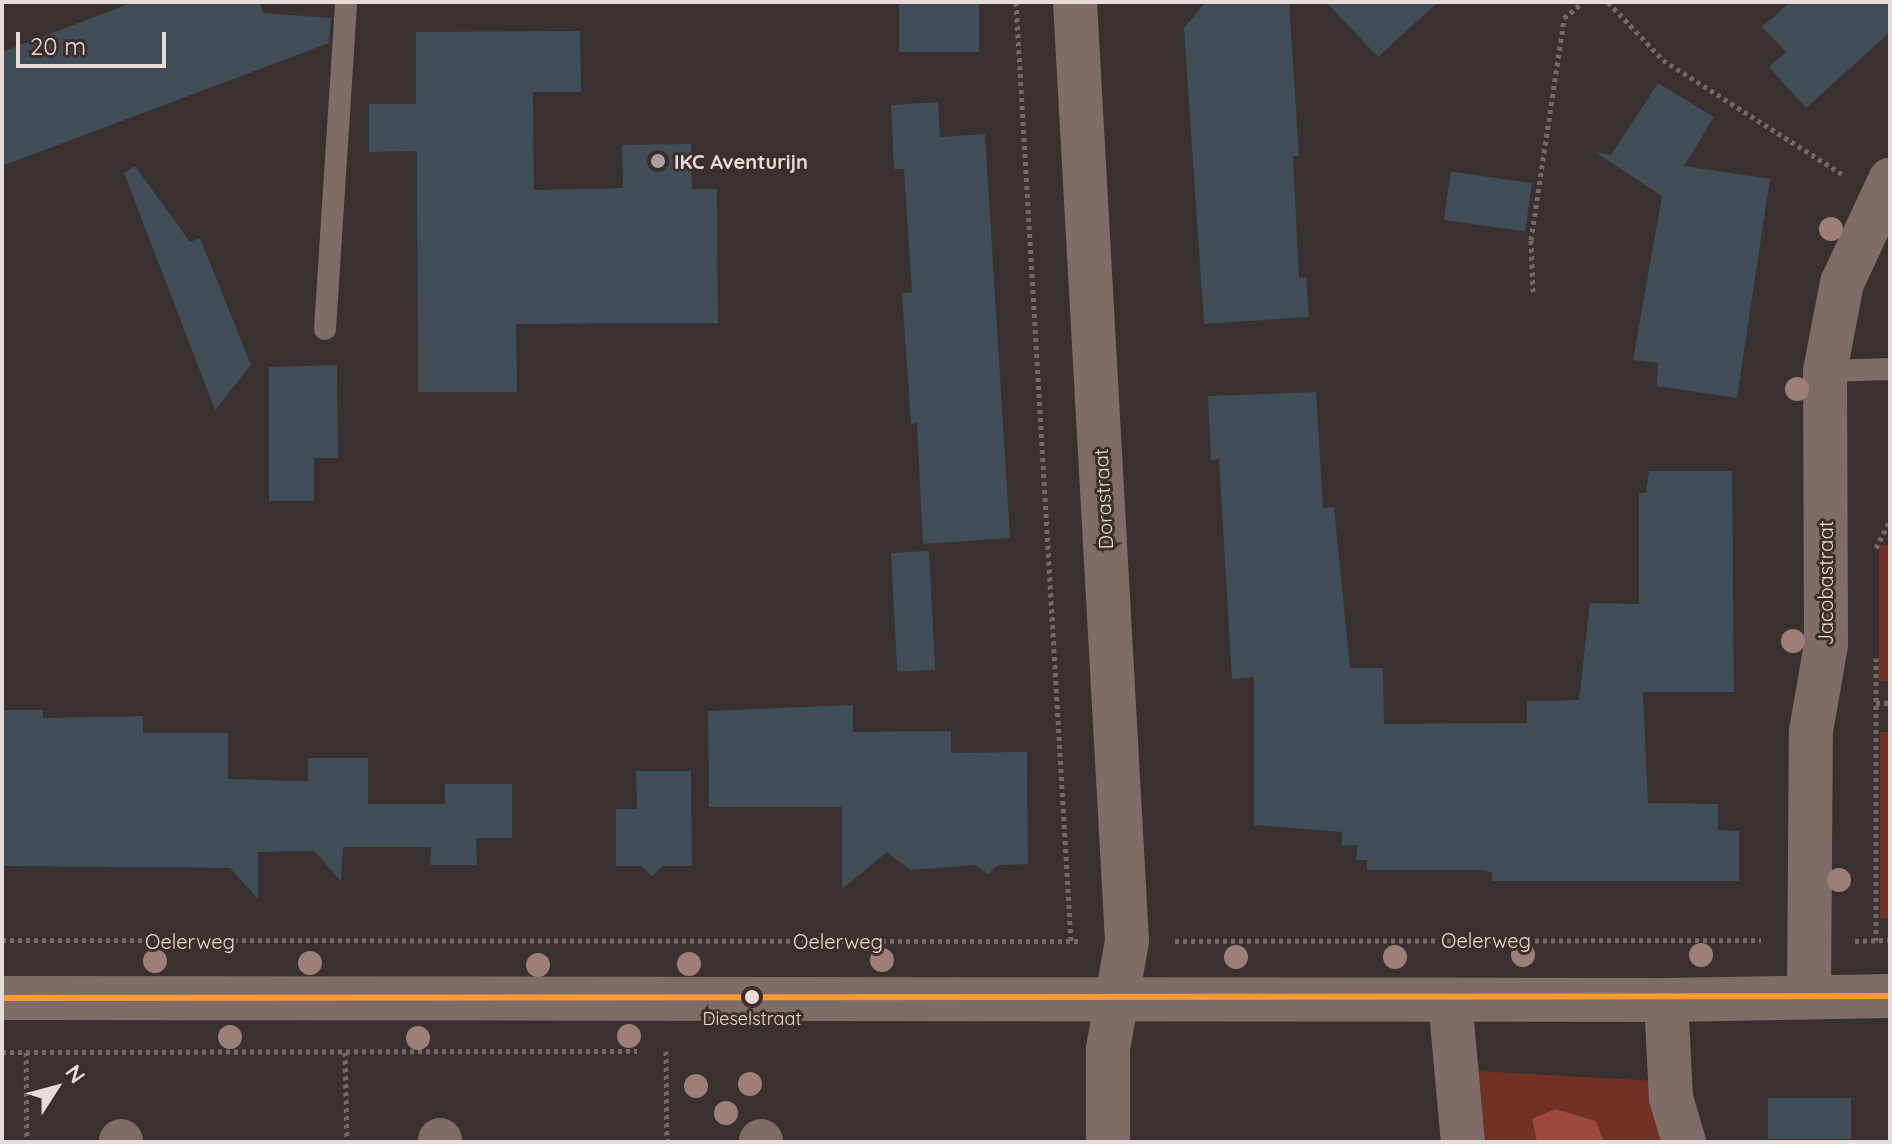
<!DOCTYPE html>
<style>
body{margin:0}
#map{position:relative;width:1892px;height:1144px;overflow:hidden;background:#38312f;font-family:Quicksand,sans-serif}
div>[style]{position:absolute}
.green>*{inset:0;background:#723125;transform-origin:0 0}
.water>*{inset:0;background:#9c4a3b}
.building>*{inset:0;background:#414d57;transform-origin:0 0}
.path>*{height:5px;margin-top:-2.5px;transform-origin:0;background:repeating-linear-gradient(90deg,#766966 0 4px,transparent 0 8px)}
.lane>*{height:22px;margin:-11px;padding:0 11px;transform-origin:11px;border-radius:11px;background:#7f6c68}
.street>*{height:44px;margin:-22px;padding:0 22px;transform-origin:22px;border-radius:22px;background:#7f6c68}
.primary>*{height:44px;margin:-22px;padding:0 22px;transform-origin:22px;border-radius:22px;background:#7e6c69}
.bus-1>*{height:6px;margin:-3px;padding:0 3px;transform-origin:3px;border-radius:3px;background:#f93}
.trees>*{width:24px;height:24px;margin:-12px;border-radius:50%;background:#9e7f78}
.dots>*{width:22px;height:22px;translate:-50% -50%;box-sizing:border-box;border:4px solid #3c2e2b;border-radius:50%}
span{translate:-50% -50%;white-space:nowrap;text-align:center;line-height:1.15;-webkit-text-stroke:6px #3c2e2b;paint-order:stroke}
.bus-label{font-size:18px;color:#e6dcda}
.poi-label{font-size:20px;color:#e6dcda;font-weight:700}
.left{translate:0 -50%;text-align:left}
.street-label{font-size:20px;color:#e6dcda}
.frame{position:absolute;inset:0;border:4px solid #e6dcda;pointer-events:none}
.north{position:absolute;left:16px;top:1048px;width:80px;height:80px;-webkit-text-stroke:6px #3c2e2b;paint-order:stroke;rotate:54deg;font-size:22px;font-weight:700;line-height:32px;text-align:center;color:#e6dcda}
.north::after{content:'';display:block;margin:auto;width:28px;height:36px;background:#e6dcda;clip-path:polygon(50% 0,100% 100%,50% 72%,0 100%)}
.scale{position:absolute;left:16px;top:32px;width:150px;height:36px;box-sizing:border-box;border:4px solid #e6dcda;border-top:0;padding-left:10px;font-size:24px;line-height:28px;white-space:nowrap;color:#e6dcda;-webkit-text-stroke:6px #3c2e2b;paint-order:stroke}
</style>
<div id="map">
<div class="green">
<i style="left:1879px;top:545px;width:11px;height:136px"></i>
<i style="left:1880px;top:732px;width:10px;height:186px"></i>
<i style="clip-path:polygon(1476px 1071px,1656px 1081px,1680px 1142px,1604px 1142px,1596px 1121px,1532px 1119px,1537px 1142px,1485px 1142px,1475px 1113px)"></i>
</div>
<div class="water">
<i style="clip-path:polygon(1555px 1109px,1596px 1121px,1604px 1142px,1537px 1142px,1532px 1119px)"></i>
</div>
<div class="building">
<i style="clip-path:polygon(134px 2px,259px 2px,263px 13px,331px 18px,329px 43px,2px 166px,2px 52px)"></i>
<i style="left:899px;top:2px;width:80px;height:50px"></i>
<i style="clip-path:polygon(1206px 2px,1289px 2px,1299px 156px,1293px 156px,1299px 278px,1306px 277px,1309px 317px,1204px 324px,1184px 28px)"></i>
<i style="clip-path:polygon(1326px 2px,1438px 2px,1378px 57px)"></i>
<i style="clip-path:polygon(1790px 2px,1890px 2px,1890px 32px,1806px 108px,1769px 67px,1786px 52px,1762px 27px)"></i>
<i style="clip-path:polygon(580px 31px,581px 92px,533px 92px,534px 190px,623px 188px,622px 145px,691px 144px,692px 189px,717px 189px,718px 323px,516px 324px,517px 392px,418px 392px,417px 151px,369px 152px,369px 104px,416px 104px,416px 32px)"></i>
<i style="clip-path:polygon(1658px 83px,1714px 117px,1684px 166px,1770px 179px,1737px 398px,1657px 386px,1658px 363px,1633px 360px,1662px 196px,1595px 152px,1611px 155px)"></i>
<i style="clip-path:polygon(938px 102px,940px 137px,985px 134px,1010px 538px,923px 544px,917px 423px,911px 424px,902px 293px,912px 292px,904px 169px,894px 169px,891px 105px)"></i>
<i style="clip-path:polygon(135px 166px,190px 242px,200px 238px,251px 365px,215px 410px,124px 173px)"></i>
<i style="left:1532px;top:183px;width:49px;height:82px;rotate:98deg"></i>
<i style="clip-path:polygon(337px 365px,338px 458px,314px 458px,314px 501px,269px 501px,269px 367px)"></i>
<i style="clip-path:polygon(1316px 392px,1323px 508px,1334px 507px,1350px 668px,1383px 668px,1384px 724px,1527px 723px,1527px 701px,1579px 700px,1590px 603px,1639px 604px,1639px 493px,1646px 493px,1649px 471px,1732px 471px,1734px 692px,1643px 692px,1648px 803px,1718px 804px,1718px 830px,1739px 831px,1739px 881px,1492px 881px,1492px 873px,1484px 870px,1367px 870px,1367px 860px,1356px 860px,1357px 845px,1342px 846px,1342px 832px,1254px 825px,1254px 677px,1232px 679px,1219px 459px,1211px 460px,1208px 396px)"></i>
<i style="left:929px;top:551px;width:119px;height:38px;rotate:87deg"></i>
<i style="clip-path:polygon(853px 705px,853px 732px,951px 731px,951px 753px,1027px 752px,1028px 864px,998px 865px,988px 874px,975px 865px,910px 870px,887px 852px,842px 889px,842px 807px,709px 807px,708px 711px)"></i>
<i style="clip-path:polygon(2px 710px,43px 710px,43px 718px,143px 716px,143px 733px,228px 733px,228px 779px,308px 781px,308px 758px,368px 758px,368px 804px,445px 804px,445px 784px,512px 784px,512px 838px,476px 838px,477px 865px,430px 865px,431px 847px,343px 847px,341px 881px,314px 851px,258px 852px,258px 899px,230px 868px,2px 866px)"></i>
<i style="clip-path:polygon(636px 771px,691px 771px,692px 866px,663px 866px,652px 876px,641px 866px,616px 866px,616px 809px,637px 809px)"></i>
<i style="left:1768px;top:1098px;width:83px;height:41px"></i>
</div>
<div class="path">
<i style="left:1016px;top:2px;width:941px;rotate:86.65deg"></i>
<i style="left:1608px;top:2px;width:80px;rotate:46.5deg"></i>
<i style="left:1663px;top:60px;width:212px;rotate:32.5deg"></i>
<i style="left:1533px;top:292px;width:52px;rotate:-92.2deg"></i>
<i style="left:1531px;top:240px;width:224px;rotate:-81.5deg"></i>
<i style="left:1564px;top:18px;width:25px;rotate:-40deg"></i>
<i style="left:1876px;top:548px;width:31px;rotate:-63deg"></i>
<i style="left:1876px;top:658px;width:283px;rotate:90deg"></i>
<i style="left:1876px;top:703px;width:14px"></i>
<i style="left:2px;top:940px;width:1079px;rotate:0.05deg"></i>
<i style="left:1175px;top:941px;width:586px;rotate:-0.1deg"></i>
<i style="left:1855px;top:941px;width:35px;rotate:-2deg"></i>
<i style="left:666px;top:1051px;width:91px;rotate:89.4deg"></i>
<i style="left:2px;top:1052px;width:635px;rotate:-0.09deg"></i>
<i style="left:26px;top:1052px;width:90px;rotate:89.4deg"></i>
<i style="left:345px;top:1052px;width:90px;rotate:88.7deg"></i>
</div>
<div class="lane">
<i style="left:325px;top:329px;width:328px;rotate:-86.3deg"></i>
<i style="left:1825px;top:371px;width:65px;rotate:-1.8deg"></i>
</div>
<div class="street">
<i style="left:1075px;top:2px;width:940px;rotate:86.83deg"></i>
<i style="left:1127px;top:941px;width:110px;rotate:100deg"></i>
<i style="left:1108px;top:1049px;width:93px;rotate:90deg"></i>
<i style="left:1809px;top:997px;width:266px;rotate:-89.6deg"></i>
<i style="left:1811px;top:731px;width:87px;rotate:-80.1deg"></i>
<i style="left:1826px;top:645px;width:274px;rotate:-90.2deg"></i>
<i style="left:1825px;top:371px;width:90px;rotate:-79.1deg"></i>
<i style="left:1842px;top:283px;width:114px;rotate:-65deg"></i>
<i style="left:1450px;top:1000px;width:143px;rotate:84.8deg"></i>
<i style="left:1666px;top:1000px;width:98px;rotate:87.1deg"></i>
<i style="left:1671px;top:1098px;width:46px;rotate:73.5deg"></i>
<i style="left:440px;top:1140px;width:2px;rotate:90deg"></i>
<i style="left:121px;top:1141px;width:1px;rotate:90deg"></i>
<i style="left:761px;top:1141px;width:1px;rotate:90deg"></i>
</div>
<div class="primary">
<i style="left:2px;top:998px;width:1664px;rotate:0.07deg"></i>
<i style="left:1666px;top:1000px;width:224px;rotate:-1deg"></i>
</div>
<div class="bus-1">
<i style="left:2px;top:998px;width:1888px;rotate:-0.06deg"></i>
</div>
<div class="trees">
<i style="left:1831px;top:229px"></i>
<i style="left:1797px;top:389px"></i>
<i style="left:1793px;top:641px"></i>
<i style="left:1839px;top:880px"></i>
<i style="left:1523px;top:955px"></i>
<i style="left:1701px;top:955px"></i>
<i style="left:1236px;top:957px"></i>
<i style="left:1395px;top:957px"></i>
<i style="left:882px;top:960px"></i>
<i style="left:155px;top:961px"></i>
<i style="left:310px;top:963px"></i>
<i style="left:689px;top:964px"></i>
<i style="left:538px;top:965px"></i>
<i style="left:629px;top:1036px"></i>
<i style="left:230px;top:1037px"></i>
<i style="left:418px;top:1038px"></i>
<i style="left:750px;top:1084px"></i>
<i style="left:696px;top:1086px"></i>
<i style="left:726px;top:1113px"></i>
</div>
<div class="dots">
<i style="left:658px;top:161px;background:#a9a09e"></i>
<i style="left:752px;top:997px;background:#e6dcda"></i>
</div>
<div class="bus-label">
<span style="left:752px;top:1019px">Dieselstraat</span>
</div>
<div class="poi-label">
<span class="left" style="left:674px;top:161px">IKC Aventurijn</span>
</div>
<div class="street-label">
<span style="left:1103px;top:499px;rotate:-93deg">Dorastraat</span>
<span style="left:1825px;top:583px;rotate:-90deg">Jacobastraat</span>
<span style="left:1486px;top:940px">Oelerweg</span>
<span style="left:190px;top:941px">Oelerweg</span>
<span style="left:838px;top:941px">Oelerweg</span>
</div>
<div class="frame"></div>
<div class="north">N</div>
<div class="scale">20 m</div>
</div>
